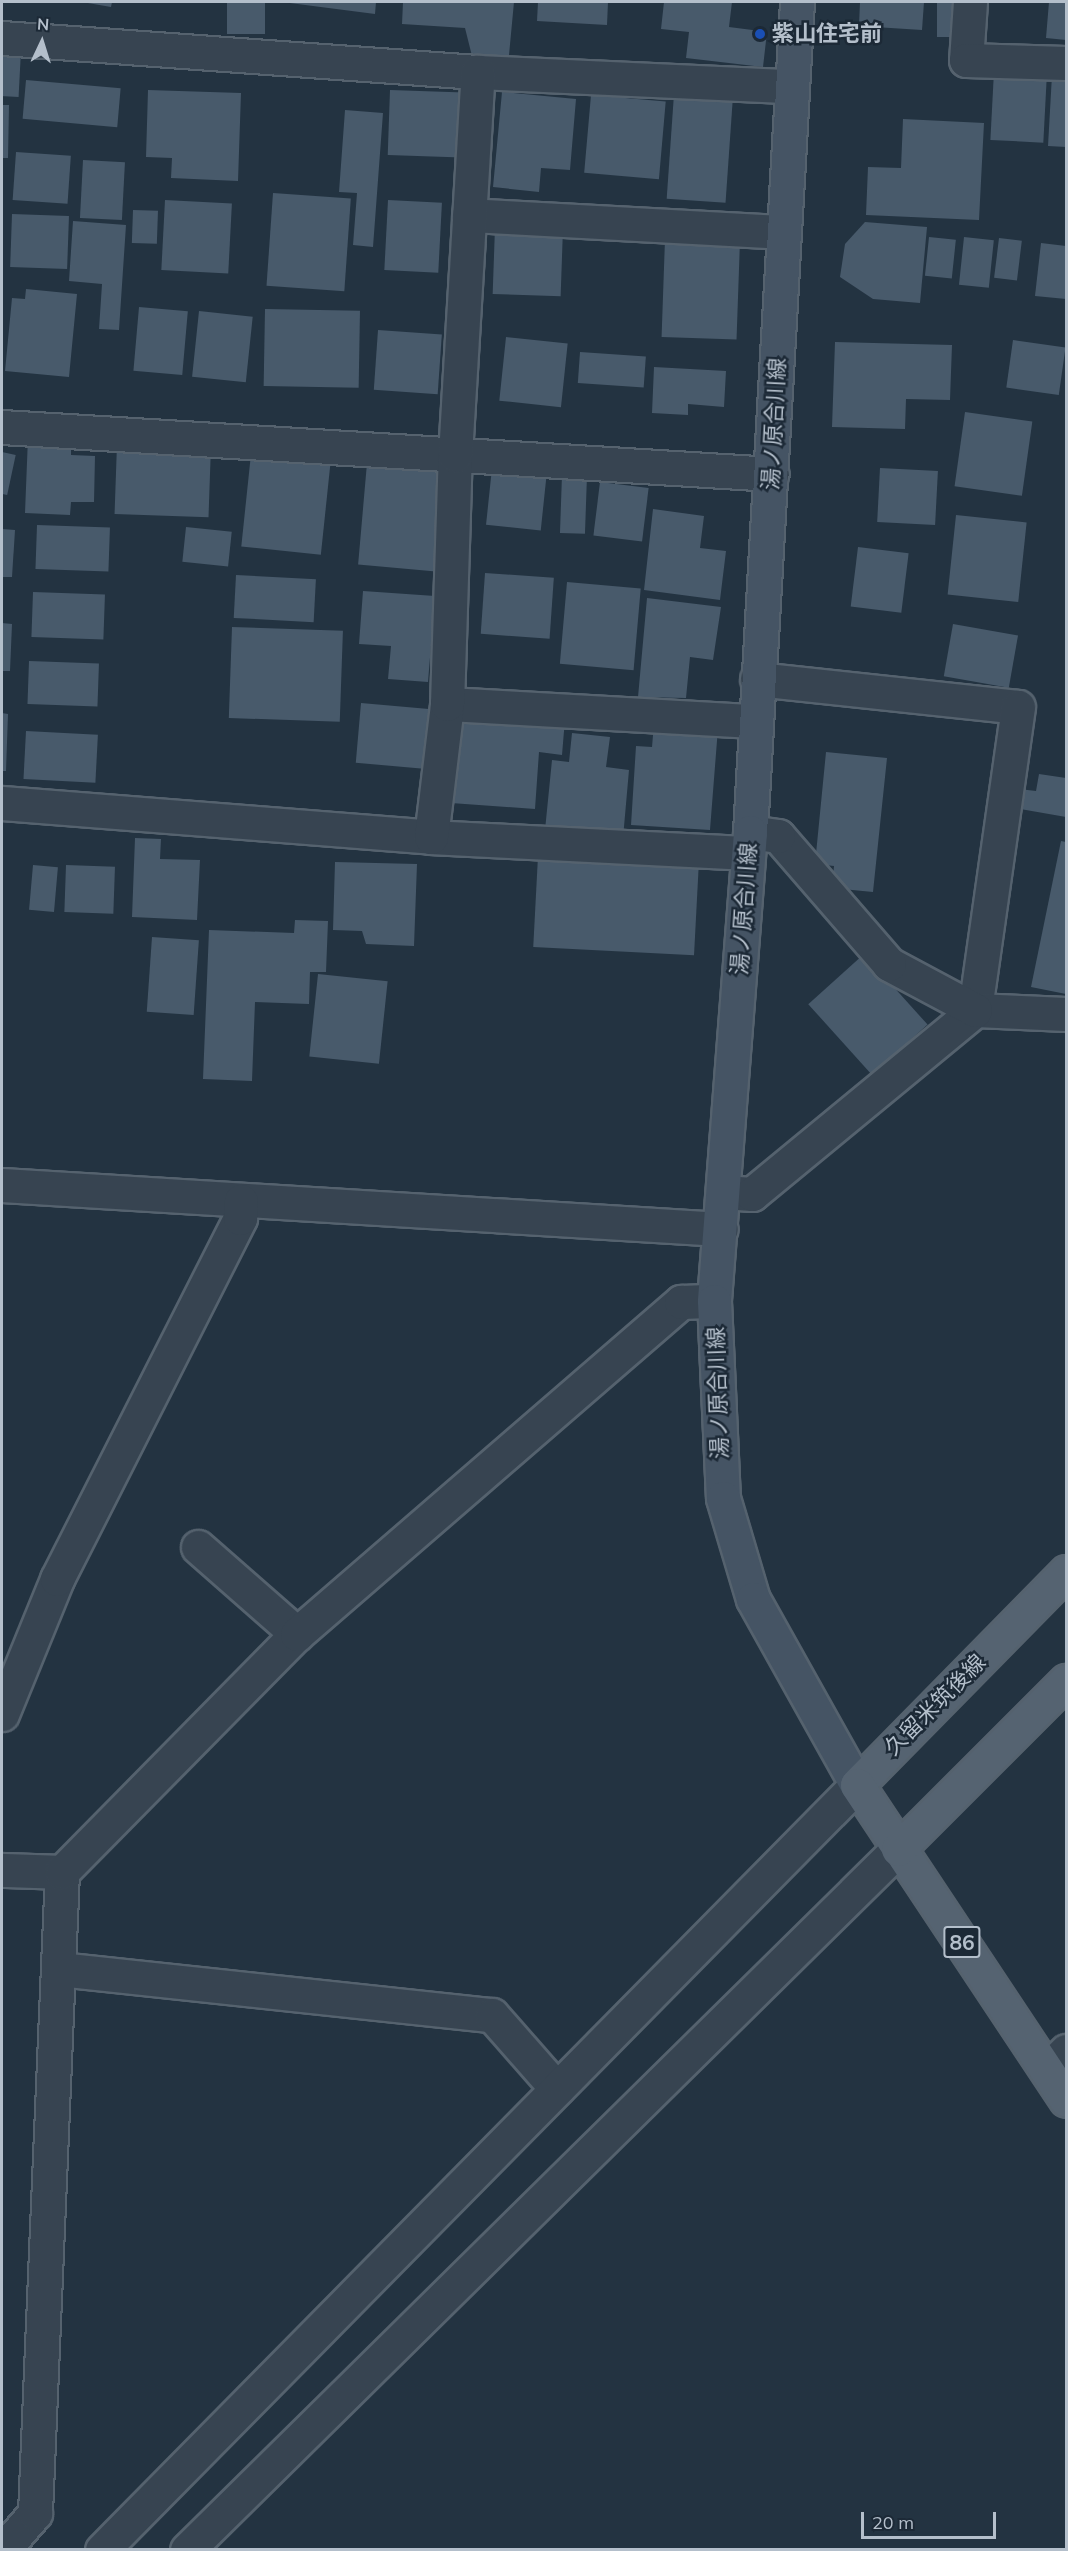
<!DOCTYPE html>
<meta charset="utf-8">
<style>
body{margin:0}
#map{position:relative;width:1068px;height:2551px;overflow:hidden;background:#233341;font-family:Mulish,"Noto Sans JP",sans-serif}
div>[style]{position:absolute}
.building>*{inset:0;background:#485a6b;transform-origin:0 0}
.roads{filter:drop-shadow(2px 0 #55626e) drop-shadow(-2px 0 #55626e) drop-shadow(0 2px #55626e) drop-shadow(0 -2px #55626e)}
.minor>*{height:33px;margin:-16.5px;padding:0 16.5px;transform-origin:16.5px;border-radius:16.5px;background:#374451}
.tertiary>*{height:33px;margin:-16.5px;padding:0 16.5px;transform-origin:16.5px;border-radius:16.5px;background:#374451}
.secondary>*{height:33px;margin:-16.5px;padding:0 16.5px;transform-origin:16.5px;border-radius:16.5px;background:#455464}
.primary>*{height:33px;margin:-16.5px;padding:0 16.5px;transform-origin:16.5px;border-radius:16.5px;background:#556371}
.dots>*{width:16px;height:16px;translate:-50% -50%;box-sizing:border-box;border:3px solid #1c2936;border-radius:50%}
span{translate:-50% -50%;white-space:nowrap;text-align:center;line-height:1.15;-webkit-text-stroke:5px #1c2936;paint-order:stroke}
.shield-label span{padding:2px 4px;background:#1c2936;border:2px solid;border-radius:4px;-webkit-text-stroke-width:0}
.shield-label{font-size:21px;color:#b4bfcb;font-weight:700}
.poi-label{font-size:22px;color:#b4bfcb;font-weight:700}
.left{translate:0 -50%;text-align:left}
.street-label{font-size:22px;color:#b4bfcb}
.frame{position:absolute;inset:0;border:3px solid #b4bfcb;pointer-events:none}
.north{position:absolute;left:12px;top:12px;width:60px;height:60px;-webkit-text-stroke:4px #1c2936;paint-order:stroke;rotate:4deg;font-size:16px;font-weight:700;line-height:24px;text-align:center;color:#b4bfcb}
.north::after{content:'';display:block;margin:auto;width:21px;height:27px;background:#b4bfcb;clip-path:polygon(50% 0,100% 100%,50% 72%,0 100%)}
.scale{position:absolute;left:861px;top:2512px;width:135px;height:27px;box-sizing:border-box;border:3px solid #b4bfcb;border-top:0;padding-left:8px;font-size:18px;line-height:21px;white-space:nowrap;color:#b4bfcb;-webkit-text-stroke:4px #1c2936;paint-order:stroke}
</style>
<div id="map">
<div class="building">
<i style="clip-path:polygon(82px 2px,112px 2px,111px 7px)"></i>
<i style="left:227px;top:2px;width:38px;height:32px"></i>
<i style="clip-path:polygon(282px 2px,376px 2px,375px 14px)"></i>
<i style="clip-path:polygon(403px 2px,514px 2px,509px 55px,472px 56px,465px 28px,402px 24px)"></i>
<i style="clip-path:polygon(538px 2px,608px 2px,607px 25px,537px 21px)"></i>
<i style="clip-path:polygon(664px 2px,732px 2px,729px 27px,767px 32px,763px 67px,686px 58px,689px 32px,661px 29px)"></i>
<i style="clip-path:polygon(860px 2px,924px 2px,922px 30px,859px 26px)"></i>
<i style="left:937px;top:2px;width:25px;height:35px"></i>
<i style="clip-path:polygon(1049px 2px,1066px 2px,1066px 40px,1046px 38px)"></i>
<i style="left:2px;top:50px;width:19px;height:46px;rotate:3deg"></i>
<i style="left:994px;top:71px;width:53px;height:69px;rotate:3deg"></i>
<i style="clip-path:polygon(1052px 75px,1066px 76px,1066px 147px,1048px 146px)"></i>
<i style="left:26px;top:80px;width:95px;height:39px;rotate:5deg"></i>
<i style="clip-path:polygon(148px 90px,241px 93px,238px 181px,171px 178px,172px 158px,146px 157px)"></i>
<i style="left:390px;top:90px;width:74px;height:65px;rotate:2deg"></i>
<i style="clip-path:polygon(502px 92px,576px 99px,570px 170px,541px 168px,539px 192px,493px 187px)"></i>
<i style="left:674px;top:94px;width:59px;height:105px;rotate:4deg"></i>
<i style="left:591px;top:95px;width:75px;height:78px;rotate:5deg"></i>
<i style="clip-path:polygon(2px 105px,9px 105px,8px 158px,2px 158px)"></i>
<i style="clip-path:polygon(345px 110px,383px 113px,373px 247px,353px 245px,357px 193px,339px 192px)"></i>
<i style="clip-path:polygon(903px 119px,984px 123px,979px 220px,866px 215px,868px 167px,901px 168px)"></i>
<i style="left:16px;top:152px;width:55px;height:48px;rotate:4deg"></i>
<i style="left:83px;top:160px;width:42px;height:58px;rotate:3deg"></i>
<i style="left:273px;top:193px;width:78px;height:93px;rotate:4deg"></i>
<i style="left:165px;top:200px;width:67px;height:70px;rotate:3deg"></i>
<i style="left:388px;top:200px;width:54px;height:70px;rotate:3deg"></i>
<i style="left:133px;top:210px;width:25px;height:33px;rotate:2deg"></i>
<i style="left:12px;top:214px;width:57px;height:53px;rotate:2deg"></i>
<i style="clip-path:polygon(73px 221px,126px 225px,119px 330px,99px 329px,102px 284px,69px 281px)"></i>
<i style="clip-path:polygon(865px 222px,927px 227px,920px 303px,873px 299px,840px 277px,845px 244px)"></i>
<i style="left:495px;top:227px;width:68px;height:67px;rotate:2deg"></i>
<i style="left:929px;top:237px;width:27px;height:39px;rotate:6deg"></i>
<i style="left:964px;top:237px;width:30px;height:48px;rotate:6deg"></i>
<i style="left:999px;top:238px;width:23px;height:40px;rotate:7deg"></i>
<i style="left:665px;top:239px;width:75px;height:98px;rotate:2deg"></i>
<i style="clip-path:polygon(1041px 243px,1066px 246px,1066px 299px,1035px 296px)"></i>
<i style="clip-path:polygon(26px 289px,77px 294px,69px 377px,5px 371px,12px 298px,25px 299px)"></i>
<i style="left:139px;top:307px;width:49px;height:64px;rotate:5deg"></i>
<i style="left:265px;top:309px;width:95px;height:77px;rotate:1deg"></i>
<i style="left:199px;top:311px;width:54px;height:66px;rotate:6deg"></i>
<i style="left:378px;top:330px;width:64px;height:60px;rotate:4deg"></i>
<i style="left:506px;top:337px;width:62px;height:64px;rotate:6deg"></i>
<i style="left:1013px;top:340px;width:53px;height:48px;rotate:8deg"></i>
<i style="clip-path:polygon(835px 342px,952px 345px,950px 400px,906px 399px,905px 429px,832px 427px)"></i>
<i style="left:580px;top:352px;width:66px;height:31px;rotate:4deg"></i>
<i style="clip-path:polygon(654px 367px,726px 371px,724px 407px,688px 404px,688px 415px,652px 413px)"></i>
<i style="left:965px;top:412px;width:68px;height:75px;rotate:8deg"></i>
<i style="clip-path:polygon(28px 437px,71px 439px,71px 455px,95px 456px,94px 502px,71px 502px,70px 515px,25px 513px)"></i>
<i style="left:117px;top:444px;width:94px;height:70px;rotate:2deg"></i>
<i style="left:2px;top:452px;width:14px;height:41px;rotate:12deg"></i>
<i style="left:251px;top:454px;width:80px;height:93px;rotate:6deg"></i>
<i style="left:367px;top:463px;width:78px;height:102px;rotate:5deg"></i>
<i style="left:492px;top:468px;width:55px;height:57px;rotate:6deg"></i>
<i style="left:880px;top:468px;width:58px;height:54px;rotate:3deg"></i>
<i style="left:562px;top:475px;width:25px;height:58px;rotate:2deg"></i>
<i style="left:600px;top:482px;width:49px;height:54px;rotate:7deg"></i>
<i style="clip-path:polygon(653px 509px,704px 516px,700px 548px,726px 551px,720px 600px,644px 590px)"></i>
<i style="left:956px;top:515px;width:71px;height:80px;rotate:6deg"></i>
<i style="left:37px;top:525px;width:73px;height:44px;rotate:2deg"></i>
<i style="left:186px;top:527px;width:46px;height:35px;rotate:6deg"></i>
<i style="clip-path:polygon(2px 529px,15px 530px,12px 577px,2px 577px)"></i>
<i style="left:858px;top:547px;width:51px;height:60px;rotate:7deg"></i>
<i style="left:485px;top:573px;width:69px;height:61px;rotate:4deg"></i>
<i style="left:236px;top:575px;width:80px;height:43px;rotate:3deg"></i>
<i style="left:567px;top:582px;width:74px;height:82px;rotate:5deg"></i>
<i style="clip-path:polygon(363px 591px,435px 596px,428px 682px,388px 679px,391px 646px,359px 644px)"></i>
<i style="left:33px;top:592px;width:72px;height:45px;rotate:2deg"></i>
<i style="clip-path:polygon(647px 598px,721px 607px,713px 660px,690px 657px,686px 698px,638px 697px)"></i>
<i style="clip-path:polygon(2px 623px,12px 624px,10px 671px,2px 671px)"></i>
<i style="left:953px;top:624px;width:66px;height:53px;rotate:10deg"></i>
<i style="left:232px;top:627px;width:111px;height:91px;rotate:2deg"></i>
<i style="left:29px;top:661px;width:70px;height:43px;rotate:2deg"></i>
<i style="left:361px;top:703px;width:71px;height:60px;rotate:5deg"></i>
<i style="clip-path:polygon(458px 711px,565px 719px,562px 755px,539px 752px,535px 809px,451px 803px)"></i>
<i style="clip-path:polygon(2px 713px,8px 714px,6px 771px,2px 771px)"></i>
<i style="clip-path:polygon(654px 723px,718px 728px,710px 830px,631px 825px,636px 746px,652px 747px)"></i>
<i style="left:26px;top:731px;width:72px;height:48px;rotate:3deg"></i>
<i style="clip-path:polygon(572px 733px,610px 737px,606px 767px,629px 770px,623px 838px,545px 830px,552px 760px,569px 762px)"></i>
<i style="clip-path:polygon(826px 752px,887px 758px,873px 892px,832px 888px,834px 866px,815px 864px)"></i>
<i style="clip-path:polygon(1039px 774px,1066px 778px,1066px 817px,1015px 808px,1019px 789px,1036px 791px)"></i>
<i style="clip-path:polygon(135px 838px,161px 839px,160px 859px,200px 860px,197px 920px,132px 917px)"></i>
<i style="clip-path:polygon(1061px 841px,1066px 842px,1066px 994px,1031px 987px)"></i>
<i style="left:538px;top:856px;width:161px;height:91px;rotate:3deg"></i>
<i style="clip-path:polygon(335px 862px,417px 864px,414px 946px,366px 944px,362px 931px,333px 930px)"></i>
<i style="left:33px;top:865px;width:25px;height:45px;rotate:5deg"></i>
<i style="left:66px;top:865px;width:49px;height:47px;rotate:2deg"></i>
<i style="clip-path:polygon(295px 920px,328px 921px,326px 972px,310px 972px,309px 1004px,255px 1002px,252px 1081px,203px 1079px,209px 930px,294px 933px)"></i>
<i style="left:152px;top:937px;width:47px;height:75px;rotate:4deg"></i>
<i style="left:864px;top:954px;width:95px;height:75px;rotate:48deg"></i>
<i style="left:318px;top:974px;width:70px;height:83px;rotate:6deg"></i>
</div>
<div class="roads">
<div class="minor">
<i style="left:970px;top:2px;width:58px;rotate:93.9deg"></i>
<i style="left:966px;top:60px;width:100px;rotate:1.7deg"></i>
<i style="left:2px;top:38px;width:477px;rotate:4.1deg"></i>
<i style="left:478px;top:72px;width:312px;rotate:2.6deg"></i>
<i style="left:469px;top:215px;width:314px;rotate:3.1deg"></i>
<i style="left:2px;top:427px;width:771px;rotate:3.49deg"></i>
<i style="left:757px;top:679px;width:262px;rotate:6.1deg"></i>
<i style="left:1018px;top:707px;width:306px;rotate:98.1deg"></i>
<i style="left:975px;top:1010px;width:91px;rotate:2.5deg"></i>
<i style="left:447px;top:704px;width:308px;rotate:3.2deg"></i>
<i style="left:2px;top:803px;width:430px;rotate:4.5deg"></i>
<i style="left:431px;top:837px;width:317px;rotate:2.9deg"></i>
<i style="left:431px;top:837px;width:134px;rotate:-83.1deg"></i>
<i style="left:447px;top:704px;width:249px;rotate:-88.2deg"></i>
<i style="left:455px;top:455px;width:384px;rotate:-86.6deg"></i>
<i style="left:2px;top:1185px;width:720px;rotate:3.5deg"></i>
<i style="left:723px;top:1192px;width:29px;rotate:4deg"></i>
<i style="left:752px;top:1194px;width:289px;rotate:-39.5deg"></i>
<i style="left:975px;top:1010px;width:98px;rotate:-151.9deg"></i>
<i style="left:889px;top:964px;width:169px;rotate:-130.9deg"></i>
<i style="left:778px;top:836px;width:28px;rotate:-172deg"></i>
<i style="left:198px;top:1547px;width:132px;rotate:41.3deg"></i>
<i style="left:2px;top:1714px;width:146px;rotate:-67.8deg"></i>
<i style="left:57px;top:1579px;width:405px;rotate:-63.1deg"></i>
<i style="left:240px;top:1218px;width:17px;rotate:-87deg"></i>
<i style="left:2px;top:1870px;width:60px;rotate:1.9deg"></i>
<i style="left:59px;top:1969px;width:435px;rotate:6.1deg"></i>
<i style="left:492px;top:2015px;width:98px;rotate:48.7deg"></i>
<i style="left:1049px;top:2068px;width:24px;rotate:-45deg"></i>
<i style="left:3px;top:2550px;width:49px;rotate:-49.1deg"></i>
<i style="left:35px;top:2513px;width:642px;rotate:-87.59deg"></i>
<i style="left:62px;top:1872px;width:334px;rotate:-45.4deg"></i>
<i style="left:297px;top:1634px;width:508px;rotate:-40.85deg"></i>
<i style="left:681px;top:1302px;width:33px;rotate:-2deg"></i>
</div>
<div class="tertiary">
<i style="left:102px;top:2550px;width:1075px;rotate:-45.38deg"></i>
<i style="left:187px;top:2550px;width:998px;rotate:-44.59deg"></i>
</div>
<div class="secondary">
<i style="left:797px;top:2px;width:831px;rotate:93.24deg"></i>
<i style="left:750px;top:832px;width:470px;rotate:94.4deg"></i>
<i style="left:714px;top:1301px;width:197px;rotate:87.4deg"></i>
<i style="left:723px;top:1498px;width:105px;rotate:73.5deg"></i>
<i style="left:753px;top:1599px;width:213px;rotate:60.8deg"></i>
</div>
<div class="primary">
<i style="left:1066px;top:1572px;width:298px;rotate:134.5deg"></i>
<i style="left:857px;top:1785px;width:378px;rotate:56.4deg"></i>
<i style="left:898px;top:1849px;width:238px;rotate:-45deg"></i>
</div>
</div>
<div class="dots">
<i style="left:760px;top:34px;background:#1a4fb4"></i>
</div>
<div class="shield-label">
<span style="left:962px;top:1942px">86</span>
</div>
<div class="poi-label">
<span class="left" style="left:772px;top:34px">紫山住宅前</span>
</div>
<div class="street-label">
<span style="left:774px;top:424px;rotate:-87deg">湯ノ原合川線</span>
<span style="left:744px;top:909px;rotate:-86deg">湯ノ原合川線</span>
<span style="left:718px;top:1393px;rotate:-92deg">湯ノ原合川線</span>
<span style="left:935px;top:1705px;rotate:-45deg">久留米筑後線</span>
</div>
<div class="frame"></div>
<div class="north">N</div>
<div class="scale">20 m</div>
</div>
